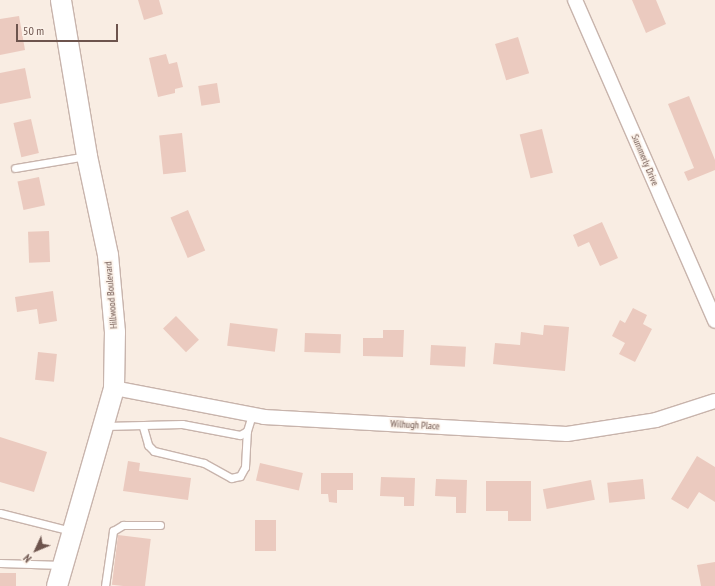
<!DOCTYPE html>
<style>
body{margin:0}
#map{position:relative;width:715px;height:586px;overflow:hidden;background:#f9ede3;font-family:"PT Sans Narrow",sans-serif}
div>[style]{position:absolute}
.building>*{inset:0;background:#ebcabf;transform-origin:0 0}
.roads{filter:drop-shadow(1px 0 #c8b4ac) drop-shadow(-1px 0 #c8b4ac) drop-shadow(0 1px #c8b4ac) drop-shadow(0 -1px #c8b4ac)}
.lane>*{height:7px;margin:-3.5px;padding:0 3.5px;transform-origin:3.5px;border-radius:3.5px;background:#fff}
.street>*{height:14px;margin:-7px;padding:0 7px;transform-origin:7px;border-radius:7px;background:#fff}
.secondary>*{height:20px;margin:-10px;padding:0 10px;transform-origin:10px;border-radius:10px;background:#fff}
span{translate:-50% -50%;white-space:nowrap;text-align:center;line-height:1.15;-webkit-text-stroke:3px #fcf2e9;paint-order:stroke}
.street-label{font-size:10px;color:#6d544d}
.north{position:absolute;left:16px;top:530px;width:40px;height:40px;-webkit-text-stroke:3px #fcf2e9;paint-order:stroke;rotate:226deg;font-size:11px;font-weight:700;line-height:16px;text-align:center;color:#6d544d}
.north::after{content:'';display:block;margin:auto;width:14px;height:18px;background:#6d544d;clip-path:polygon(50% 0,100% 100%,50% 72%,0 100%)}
.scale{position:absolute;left:16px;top:24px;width:102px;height:18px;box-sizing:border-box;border:2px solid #6d544d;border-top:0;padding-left:5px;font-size:12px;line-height:14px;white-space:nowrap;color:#6d544d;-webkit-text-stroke:3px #fcf2e9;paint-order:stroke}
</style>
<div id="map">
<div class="building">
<i style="clip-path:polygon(138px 0,159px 0,163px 14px,144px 20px)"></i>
<i style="clip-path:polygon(632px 0,656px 0,666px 24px,646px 33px)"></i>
<i style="clip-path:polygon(19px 16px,25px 50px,0 55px,0 19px)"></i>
<i style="left:518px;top:37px;width:38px;height:24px;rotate:73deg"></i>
<i style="clip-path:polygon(166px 54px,169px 64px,177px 62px,183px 87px,175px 89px,175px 93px,158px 97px,149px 58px)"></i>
<i style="clip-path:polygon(25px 68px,31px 98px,0 104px,0 73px)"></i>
<i style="left:217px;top:83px;width:20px;height:19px;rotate:81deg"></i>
<i style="clip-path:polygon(689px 96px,715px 160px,715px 170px,688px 181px,684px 172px,694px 168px,668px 104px)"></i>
<i style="left:31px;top:119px;width:35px;height:18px;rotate:77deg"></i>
<i style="left:542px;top:129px;width:45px;height:23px;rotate:76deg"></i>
<i style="left:182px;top:133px;width:39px;height:23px;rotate:84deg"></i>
<i style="left:39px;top:177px;width:29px;height:22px;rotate:78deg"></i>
<i style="left:188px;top:210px;width:44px;height:19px;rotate:67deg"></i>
<i style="clip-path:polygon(602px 222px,618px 258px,600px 266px,589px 242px,578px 247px,573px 235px)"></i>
<i style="left:49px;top:231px;width:31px;height:21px;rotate:88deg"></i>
<i style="clip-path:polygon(53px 291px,57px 321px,39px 324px,37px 309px,17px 312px,15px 297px)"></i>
<i style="clip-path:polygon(633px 308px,647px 315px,643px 324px,652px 329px,635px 362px,619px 354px,625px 343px,612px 336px,620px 320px,625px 323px)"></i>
<i style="left:176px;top:316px;width:33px;height:18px;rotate:46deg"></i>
<i style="left:230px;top:323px;width:48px;height:23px;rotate:7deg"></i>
<i style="clip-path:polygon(544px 325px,569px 327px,565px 371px,493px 364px,495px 343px,520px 345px,521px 332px,543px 335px)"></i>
<i style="clip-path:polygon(383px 330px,404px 330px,403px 357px,363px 356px,363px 338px,383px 338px)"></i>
<i style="left:305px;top:333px;width:36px;height:19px;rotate:2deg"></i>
<i style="left:431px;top:345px;width:35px;height:20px;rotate:3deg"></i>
<i style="left:38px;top:352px;width:19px;height:28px;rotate:6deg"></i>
<i style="clip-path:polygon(0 437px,47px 452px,34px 492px,0 482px)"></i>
<i style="clip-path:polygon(697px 456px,715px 467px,715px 502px,699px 492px,688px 509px,671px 499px)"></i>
<i style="clip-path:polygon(128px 461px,140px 463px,139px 471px,191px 478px,188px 500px,123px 491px)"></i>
<i style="left:260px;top:463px;width:44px;height:18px;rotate:13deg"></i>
<i style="clip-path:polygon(321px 473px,353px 473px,353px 490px,337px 490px,337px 503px,329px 502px,328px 494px,321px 494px)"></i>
<i style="clip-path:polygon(381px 477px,415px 478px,414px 506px,404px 506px,404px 497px,380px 496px)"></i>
<i style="clip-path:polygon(436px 479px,467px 480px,466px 513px,456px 513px,456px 497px,435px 496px)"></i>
<i style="left:643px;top:479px;width:20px;height:36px;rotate:84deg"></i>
<i style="left:591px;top:480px;width:20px;height:49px;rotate:79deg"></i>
<i style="clip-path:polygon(486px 481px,531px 481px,531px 521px,508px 521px,508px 511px,486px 511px)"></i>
<i style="left:255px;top:520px;width:21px;height:31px"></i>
<i style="left:118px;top:535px;width:33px;height:50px;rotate:7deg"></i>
<i style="clip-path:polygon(715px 562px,715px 586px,701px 586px,697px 565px)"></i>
<i style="left:0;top:573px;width:16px;height:13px"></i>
</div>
<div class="roads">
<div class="lane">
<i style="left:15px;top:168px;width:73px;rotate:-9.5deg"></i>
<i style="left:105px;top:426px;width:77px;rotate:-1.5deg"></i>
<i style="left:182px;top:424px;width:59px;rotate:10.7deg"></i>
<i style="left:240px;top:435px;width:8px;rotate:-30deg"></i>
<i style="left:247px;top:431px;width:17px;rotate:-73deg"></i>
<i style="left:143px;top:427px;width:19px;rotate:74deg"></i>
<i style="left:148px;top:445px;width:8px;rotate:45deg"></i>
<i style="left:154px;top:451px;width:51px;rotate:13.5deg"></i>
<i style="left:204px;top:463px;width:31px;rotate:29deg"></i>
<i style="left:231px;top:478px;width:9px;rotate:-13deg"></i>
<i style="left:240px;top:476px;width:10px;rotate:-61deg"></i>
<i style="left:245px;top:467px;width:36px;rotate:-87deg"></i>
<i style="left:0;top:513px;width:73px;rotate:14.2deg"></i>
<i style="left:0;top:563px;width:62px;rotate:1.8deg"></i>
<i style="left:105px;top:586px;width:56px;rotate:-81.7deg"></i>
<i style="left:113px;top:531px;width:12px;rotate:-31deg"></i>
<i style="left:123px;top:525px;width:37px"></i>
</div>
<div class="street">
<i style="left:575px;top:0;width:350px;rotate:66.4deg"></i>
<i style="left:114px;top:388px;width:153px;rotate:10.9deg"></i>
<i style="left:264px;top:417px;width:303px;rotate:3.2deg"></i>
<i style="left:567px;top:434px;width:90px;rotate:-8.9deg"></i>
<i style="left:656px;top:420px;width:62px;rotate:-17.9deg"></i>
</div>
<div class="secondary">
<i style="left:57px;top:586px;width:206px;rotate:-73.9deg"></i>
<i style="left:114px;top:388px;width:56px;rotate:-89deg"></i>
<i style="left:115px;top:332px;width:77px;rotate:-95.2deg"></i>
<i style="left:108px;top:255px;width:101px;rotate:-102deg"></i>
<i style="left:87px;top:156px;width:158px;rotate:-99.5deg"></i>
</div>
</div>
<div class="street-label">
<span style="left:645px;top:160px;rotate:67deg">Summerly Drive</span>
<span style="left:111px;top:295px;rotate:-95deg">Hillwood Boulevard</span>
<span style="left:415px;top:425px;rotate:3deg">Wilhugh Place</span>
</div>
<div class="north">N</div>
<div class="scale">50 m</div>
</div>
